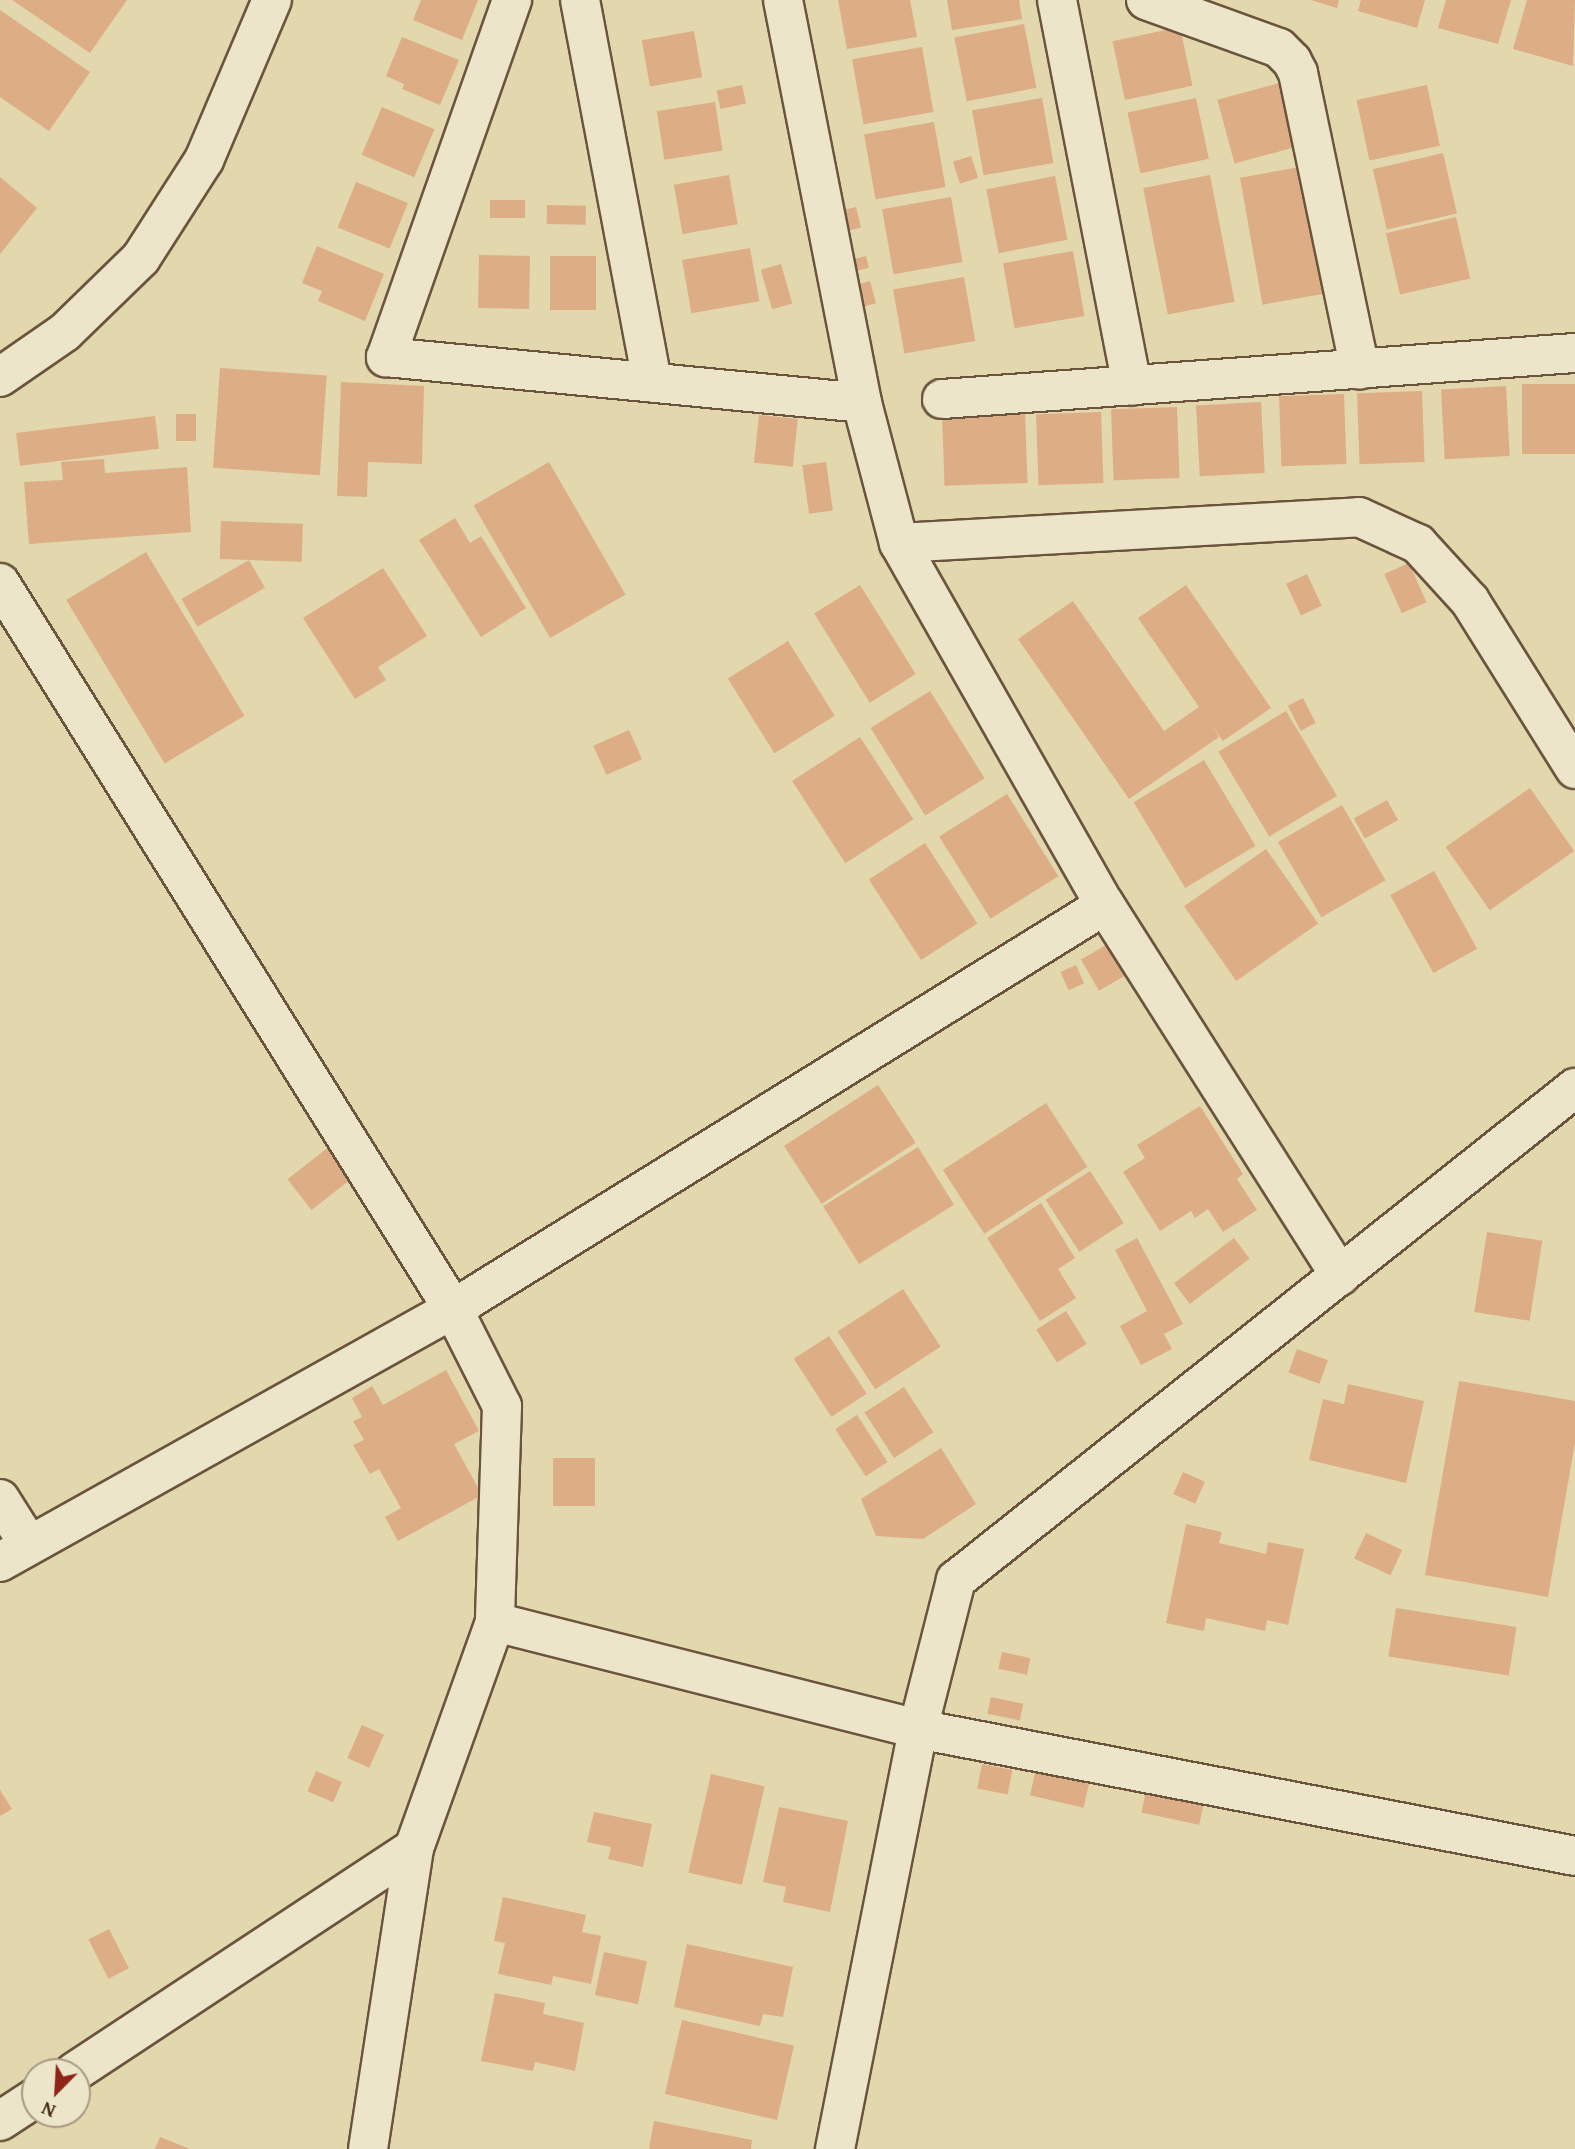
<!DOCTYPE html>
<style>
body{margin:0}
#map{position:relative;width:1575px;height:2149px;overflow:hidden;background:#e2d7ad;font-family:"Gentium Book Plus",serif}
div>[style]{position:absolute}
.building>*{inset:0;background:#ddad86;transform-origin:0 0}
.roads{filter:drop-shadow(2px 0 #6b543c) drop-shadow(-2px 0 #6b543c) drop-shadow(0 2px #6b543c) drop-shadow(0 -2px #6b543c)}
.minor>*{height:38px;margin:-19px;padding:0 19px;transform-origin:19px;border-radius:19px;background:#ece5ca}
span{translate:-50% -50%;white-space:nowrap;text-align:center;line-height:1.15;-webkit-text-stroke:5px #ece5ca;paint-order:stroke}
.north{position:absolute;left:21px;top:2058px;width:70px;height:70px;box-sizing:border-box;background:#ece5ca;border:2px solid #a89a82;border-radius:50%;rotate:204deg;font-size:19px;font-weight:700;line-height:28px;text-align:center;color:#432917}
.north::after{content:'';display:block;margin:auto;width:24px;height:32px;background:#8f2418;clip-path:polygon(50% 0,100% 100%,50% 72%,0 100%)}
</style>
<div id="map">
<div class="building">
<i style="clip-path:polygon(12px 0,127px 0,90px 53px)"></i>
<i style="clip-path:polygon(421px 0,478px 0,462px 40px,413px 20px)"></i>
<i style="clip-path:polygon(838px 0,910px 0,917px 37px,847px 49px)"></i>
<i style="clip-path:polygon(947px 0,1019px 0,1022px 19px,952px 30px)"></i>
<i style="clip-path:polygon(1311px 0,1339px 0,1337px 8px)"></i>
<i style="clip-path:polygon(1361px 0,1425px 0,1417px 28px,1358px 11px)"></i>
<i style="clip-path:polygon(1446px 0,1511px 0,1498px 44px,1438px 28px)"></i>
<i style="clip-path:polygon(1527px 0,1575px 0,1573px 66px,1513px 49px)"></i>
<i style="clip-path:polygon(0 10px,90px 72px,49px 131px,0 97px)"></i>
<i style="left:1024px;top:24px;width:65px;height:71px;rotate:79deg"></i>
<i style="left:1180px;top:27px;width:60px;height:69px;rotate:78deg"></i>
<i style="left:694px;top:31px;width:47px;height:53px;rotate:80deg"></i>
<i style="clip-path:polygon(402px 37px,459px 60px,440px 105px,402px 89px,404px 84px,386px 76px)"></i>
<i style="left:922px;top:47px;width:66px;height:71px;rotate:80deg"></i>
<i style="left:1287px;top:81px;width:66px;height:72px;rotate:75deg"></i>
<i style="left:742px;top:85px;width:19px;height:26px;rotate:78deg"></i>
<i style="left:1427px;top:85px;width:62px;height:72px;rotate:78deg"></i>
<i style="left:1042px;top:98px;width:66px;height:71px;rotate:80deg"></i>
<i style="left:1196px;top:98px;width:62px;height:70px;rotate:78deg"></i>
<i style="left:715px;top:102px;width:49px;height:59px;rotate:81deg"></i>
<i style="left:382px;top:107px;width:57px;height:52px;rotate:23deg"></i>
<i style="left:934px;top:122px;width:66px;height:71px;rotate:80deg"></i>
<i style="left:1443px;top:153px;width:62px;height:72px;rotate:77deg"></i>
<i style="left:971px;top:156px;width:23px;height:19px;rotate:72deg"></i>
<i style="left:1306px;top:166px;width:129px;height:67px;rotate:80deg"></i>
<i style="left:729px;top:175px;width:50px;height:56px;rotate:80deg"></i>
<i style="left:1210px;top:175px;width:129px;height:68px;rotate:79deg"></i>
<i style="left:1055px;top:176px;width:65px;height:70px;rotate:79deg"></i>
<i style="clip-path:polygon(0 177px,37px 208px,0 254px)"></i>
<i style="left:356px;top:182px;width:56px;height:49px;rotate:22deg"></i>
<i style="left:951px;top:197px;width:66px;height:70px;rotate:80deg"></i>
<i style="left:490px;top:200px;width:35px;height:18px"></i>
<i style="left:547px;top:205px;width:39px;height:19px;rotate:1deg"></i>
<i style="left:856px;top:207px;width:21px;height:21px;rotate:76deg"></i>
<i style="left:1456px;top:217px;width:63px;height:72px;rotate:77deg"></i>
<i style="clip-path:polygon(317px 246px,384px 274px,365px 321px,318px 301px,322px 291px,302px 283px)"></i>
<i style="left:750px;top:248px;width:54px;height:69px;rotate:80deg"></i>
<i style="left:1073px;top:251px;width:66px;height:71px;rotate:80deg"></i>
<i style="left:479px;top:255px;width:51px;height:53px;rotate:1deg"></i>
<i style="left:550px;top:256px;width:46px;height:54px"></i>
<i style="left:866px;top:256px;width:12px;height:22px;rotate:76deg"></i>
<i style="left:781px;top:264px;width:41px;height:21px;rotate:74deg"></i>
<i style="left:964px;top:277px;width:65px;height:72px;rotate:80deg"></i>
<i style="left:870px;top:281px;width:23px;height:21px;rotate:75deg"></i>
<i style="left:220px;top:368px;width:107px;height:100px;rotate:4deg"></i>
<i style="clip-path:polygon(341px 382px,424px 386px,422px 464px,368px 462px,367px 497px,337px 496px)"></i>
<i style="left:1575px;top:384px;width:70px;height:53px;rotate:90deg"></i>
<i style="left:1506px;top:386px;width:70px;height:65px;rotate:87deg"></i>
<i style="left:1422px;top:391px;width:71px;height:65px;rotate:88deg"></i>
<i style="left:1344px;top:394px;width:70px;height:65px;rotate:88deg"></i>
<i style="left:1261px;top:402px;width:71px;height:65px;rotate:87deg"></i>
<i style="left:1177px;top:407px;width:71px;height:66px;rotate:88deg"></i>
<i style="left:1025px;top:412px;width:71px;height:83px;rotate:88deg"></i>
<i style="left:1101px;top:412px;width:71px;height:65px;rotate:88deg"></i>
<i style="left:176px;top:414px;width:20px;height:27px"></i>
<i style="left:759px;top:415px;width:39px;height:48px;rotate:6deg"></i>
<i style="left:155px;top:416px;width:33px;height:140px;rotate:83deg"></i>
<i style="clip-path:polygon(104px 459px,105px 473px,187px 467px,191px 532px,29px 544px,24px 482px,63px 480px,61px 462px)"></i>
<i style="left:549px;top:462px;width:153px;height:87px;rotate:60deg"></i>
<i style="left:826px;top:462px;width:49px;height:24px;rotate:82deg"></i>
<i style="clip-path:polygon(455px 518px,470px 543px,481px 536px,526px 608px,481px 637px,419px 540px)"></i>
<i style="left:221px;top:521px;width:82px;height:38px;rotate:2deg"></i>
<i style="left:146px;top:552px;width:191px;height:93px;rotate:59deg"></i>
<i style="left:249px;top:560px;width:32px;height:78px;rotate:60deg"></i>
<i style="left:1409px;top:563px;width:43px;height:27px;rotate:66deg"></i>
<i style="clip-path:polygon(383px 568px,427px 636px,378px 667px,386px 680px,355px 699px,303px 618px)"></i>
<i style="left:1307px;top:574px;width:35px;height:23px;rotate:65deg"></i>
<i style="left:860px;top:585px;width:105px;height:54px;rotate:58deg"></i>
<i style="clip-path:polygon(1186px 585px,1271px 708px,1223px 741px,1212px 726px,1219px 737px,1129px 799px,1018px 639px,1073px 601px,1164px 731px,1199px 707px,1138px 618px)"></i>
<i style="left:788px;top:641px;width:88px;height:71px;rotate:58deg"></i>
<i style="left:930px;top:691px;width:103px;height:70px;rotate:58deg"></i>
<i style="left:1303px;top:698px;width:28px;height:17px;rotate:63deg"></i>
<i style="left:1286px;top:711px;width:99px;height:79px;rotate:59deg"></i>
<i style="left:629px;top:730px;width:32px;height:39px;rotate:66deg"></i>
<i style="left:860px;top:737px;width:98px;height:81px;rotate:57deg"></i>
<i style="left:1204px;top:760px;width:100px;height:82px;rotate:59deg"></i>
<i style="left:1530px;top:788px;width:77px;height:103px;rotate:55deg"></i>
<i style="left:1007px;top:794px;width:97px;height:80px;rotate:58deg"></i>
<i style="left:1387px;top:800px;width:23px;height:38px;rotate:61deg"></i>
<i style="left:1342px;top:805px;width:87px;height:74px;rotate:60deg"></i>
<i style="left:925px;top:843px;width:96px;height:67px;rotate:57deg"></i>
<i style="left:1266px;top:849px;width:91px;height:100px;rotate:55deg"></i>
<i style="left:1434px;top:871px;width:89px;height:50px;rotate:61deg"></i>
<i style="left:1113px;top:941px;width:36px;height:37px;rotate:60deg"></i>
<i style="left:1076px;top:965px;width:20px;height:17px;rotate:66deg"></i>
<i style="left:878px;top:1085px;width:69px;height:112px;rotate:57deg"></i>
<i style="left:1046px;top:1103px;width:76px;height:123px;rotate:57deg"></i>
<i style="clip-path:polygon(1200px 1106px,1243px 1174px,1237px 1179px,1257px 1210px,1223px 1232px,1208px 1209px,1195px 1218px,1191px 1211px,1160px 1231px,1123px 1172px,1145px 1158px,1137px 1145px)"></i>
<i style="left:330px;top:1146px;width:39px;height:54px;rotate:52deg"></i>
<i style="left:918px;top:1147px;width:68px;height:112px;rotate:58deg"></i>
<i style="left:1090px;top:1171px;width:62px;height:53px;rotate:57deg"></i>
<i style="clip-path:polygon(1041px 1203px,1075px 1258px,1058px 1269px,1076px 1298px,1040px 1321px,987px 1238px)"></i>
<i style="left:1487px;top:1232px;width:56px;height:81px;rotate:9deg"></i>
<i style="clip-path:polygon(1137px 1238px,1183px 1324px,1164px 1334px,1172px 1349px,1141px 1365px,1120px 1326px,1147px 1311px,1115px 1250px)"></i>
<i style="left:1234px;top:1238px;width:26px;height:75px;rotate:53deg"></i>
<i style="left:903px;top:1289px;width:69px;height:78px;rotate:57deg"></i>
<i style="left:1066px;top:1311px;width:39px;height:35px;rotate:58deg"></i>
<i style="left:829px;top:1336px;width:69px;height:42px;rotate:57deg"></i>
<i style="left:1297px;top:1349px;width:33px;height:25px;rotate:20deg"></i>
<i style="clip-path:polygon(446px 1370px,479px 1431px,454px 1444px,482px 1495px,398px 1541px,385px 1517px,401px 1508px,379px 1469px,370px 1474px,353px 1445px,364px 1440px,353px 1421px,362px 1417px,352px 1398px,372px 1386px,383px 1405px)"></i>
<i style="clip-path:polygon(1459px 1381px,1575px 1401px,1575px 1443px,1548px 1597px,1425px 1575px)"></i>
<i style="clip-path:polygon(1348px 1384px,1424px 1401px,1406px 1483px,1309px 1460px,1323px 1399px,1344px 1404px)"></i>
<i style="left:904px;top:1387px;width:54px;height:47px;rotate:57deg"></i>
<i style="left:857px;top:1415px;width:56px;height:26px;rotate:57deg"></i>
<i style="clip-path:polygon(941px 1448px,976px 1504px,923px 1539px,876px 1536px,861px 1499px)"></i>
<i style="left:553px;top:1458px;width:42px;height:48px"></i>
<i style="left:1183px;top:1472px;width:24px;height:24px;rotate:24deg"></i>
<i style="clip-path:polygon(1186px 1524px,1222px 1532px,1219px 1543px,1266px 1554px,1268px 1542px,1304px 1549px,1288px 1625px,1267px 1620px,1265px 1631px,1206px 1618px,1204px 1631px,1166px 1623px)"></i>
<i style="left:1366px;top:1533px;width:40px;height:28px;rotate:25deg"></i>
<i style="left:1396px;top:1608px;width:122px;height:49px;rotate:9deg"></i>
<i style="left:1002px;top:1652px;width:29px;height:17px;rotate:12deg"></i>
<i style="left:991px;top:1697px;width:33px;height:17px;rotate:12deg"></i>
<i style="left:362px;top:1725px;width:24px;height:36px;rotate:24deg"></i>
<i style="left:982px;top:1764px;width:31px;height:25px;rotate:11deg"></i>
<i style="left:1036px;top:1769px;width:55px;height:27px;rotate:13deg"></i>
<i style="left:316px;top:1771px;width:28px;height:22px;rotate:23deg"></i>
<i style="left:711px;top:1774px;width:55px;height:101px;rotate:13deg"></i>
<i style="left:1147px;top:1786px;width:59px;height:27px;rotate:12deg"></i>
<i style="clip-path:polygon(0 1790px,12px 1809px,0 1816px)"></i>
<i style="clip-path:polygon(779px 1807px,848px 1821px,830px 1912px,783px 1902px,786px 1887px,763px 1882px)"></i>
<i style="clip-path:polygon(594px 1812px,652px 1824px,643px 1867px,608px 1859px,611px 1847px,587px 1842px)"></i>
<i style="clip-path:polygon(503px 1897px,586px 1915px,582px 1932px,601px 1936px,591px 1984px,553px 1976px,551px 1985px,498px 1974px,505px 1943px,494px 1941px)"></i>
<i style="left:109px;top:1929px;width:44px;height:23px;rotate:63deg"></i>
<i style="clip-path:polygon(687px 1944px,793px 1967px,783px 2017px,763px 2014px,760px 2026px,674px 2007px)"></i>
<i style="left:604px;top:1952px;width:44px;height:44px;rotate:12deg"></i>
<i style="clip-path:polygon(495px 1993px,545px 2003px,543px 2014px,584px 2023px,575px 2071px,535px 2062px,533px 2071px,481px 2061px)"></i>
<i style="left:682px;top:2020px;width:115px;height:76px;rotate:13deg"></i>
<i style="clip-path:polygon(654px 2121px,752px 2140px,751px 2149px,649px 2149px)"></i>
<i style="clip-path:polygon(160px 2137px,190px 2149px,155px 2149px)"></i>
</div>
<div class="roads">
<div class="minor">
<i style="left:512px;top:0;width:379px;rotate:109.4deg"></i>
<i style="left:386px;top:357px;width:478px;rotate:5.5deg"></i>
<i style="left:580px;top:0;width:389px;rotate:79.3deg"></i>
<i style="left:783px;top:0;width:411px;rotate:78.9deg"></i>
<i style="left:862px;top:403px;width:145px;rotate:75.2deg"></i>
<i style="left:899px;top:543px;width:417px;rotate:60.4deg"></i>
<i style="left:1105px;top:905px;width:439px;rotate:57.6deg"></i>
<i style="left:1057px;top:0;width:393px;rotate:79deg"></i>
<i style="left:1146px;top:0;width:141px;rotate:19.8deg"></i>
<i style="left:1279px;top:48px;width:18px;rotate:45deg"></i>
<i style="left:1292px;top:61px;width:13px;rotate:63deg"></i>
<i style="left:1298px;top:73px;width:303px;rotate:78.2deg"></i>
<i style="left:0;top:377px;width:79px;rotate:-34.7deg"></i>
<i style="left:65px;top:332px;width:106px;rotate:-44.2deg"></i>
<i style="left:141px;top:258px;width:117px;rotate:-57.3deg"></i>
<i style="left:204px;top:160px;width:174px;rotate:-67deg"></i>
<i style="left:942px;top:399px;width:635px;rotate:-4.16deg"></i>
<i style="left:899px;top:543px;width:461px;rotate:-3.2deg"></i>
<i style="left:1359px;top:517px;width:65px;rotate:24.6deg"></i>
<i style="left:1418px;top:544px;width:77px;rotate:47.6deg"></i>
<i style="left:1470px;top:601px;width:198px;rotate:58deg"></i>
<i style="left:0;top:583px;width:856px;rotate:58.04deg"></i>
<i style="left:453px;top:1309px;width:109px;rotate:63.2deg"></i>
<i style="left:502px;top:1406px;width:216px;rotate:91.9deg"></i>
<i style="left:495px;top:1622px;width:240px;rotate:109.7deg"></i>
<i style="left:414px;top:1848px;width:407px;rotate:146.6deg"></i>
<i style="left:0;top:1499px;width:54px;rotate:57.8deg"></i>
<i style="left:0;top:1562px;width:519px;rotate:-29.18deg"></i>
<i style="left:453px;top:1309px;width:767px;rotate:-31.78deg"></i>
<i style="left:495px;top:1622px;width:436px;rotate:14.2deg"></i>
<i style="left:918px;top:1729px;width:669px;rotate:10.94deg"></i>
<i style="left:0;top:2121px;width:42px;rotate:-33.3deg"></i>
<i style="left:368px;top:2149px;width:304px;rotate:-81.3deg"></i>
<i style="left:835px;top:2149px;width:428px;rotate:-78.8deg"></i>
<i style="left:918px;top:1729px;width:154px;rotate:-75.7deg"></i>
<i style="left:956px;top:1580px;width:791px;rotate:-38.48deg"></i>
</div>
</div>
<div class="north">N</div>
</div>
